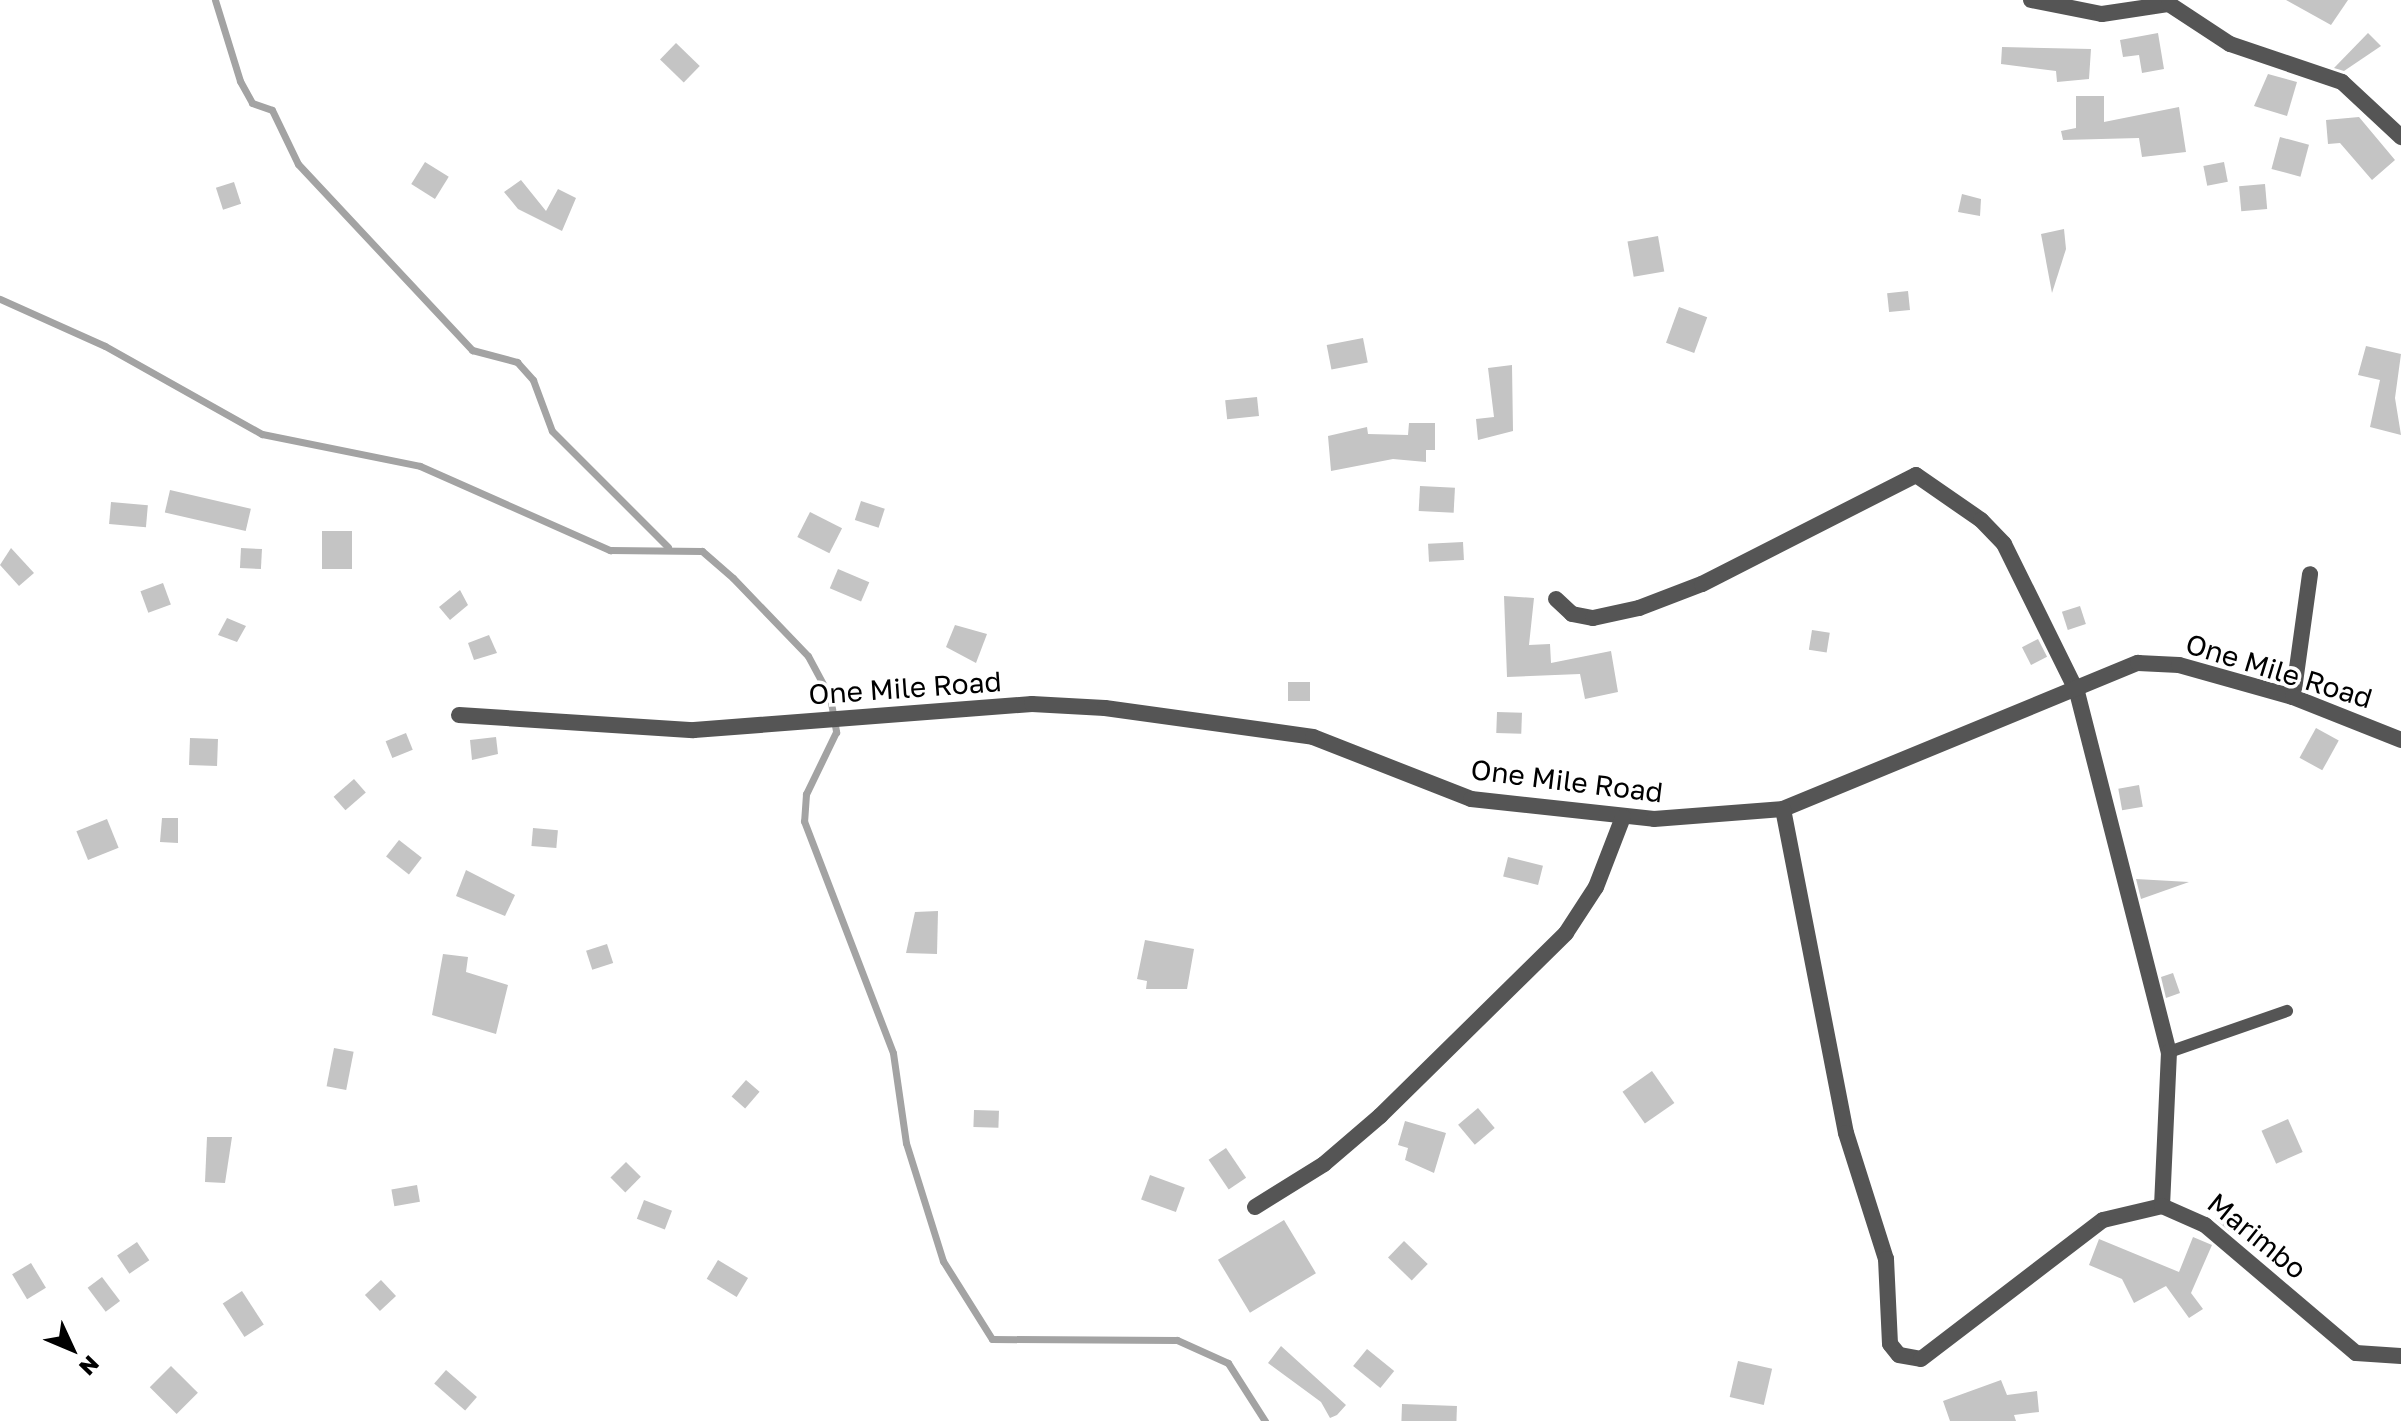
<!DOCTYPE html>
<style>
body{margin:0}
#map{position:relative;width:2401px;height:1421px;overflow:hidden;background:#fff;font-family:"Golos Text",sans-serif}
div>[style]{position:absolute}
.stream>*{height:7px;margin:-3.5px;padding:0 3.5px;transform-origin:3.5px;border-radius:3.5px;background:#a3a3a3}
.building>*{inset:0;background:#c4c4c4;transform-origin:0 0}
.lane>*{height:12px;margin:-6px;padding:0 6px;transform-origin:6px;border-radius:6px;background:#555}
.street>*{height:16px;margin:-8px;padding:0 8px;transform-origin:8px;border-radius:8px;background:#555}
span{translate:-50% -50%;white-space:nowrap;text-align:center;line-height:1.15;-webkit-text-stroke:7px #fff;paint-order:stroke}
.street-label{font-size:28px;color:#000}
.north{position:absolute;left:32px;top:1309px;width:80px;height:80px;-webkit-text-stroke:6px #fff;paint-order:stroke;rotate:134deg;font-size:22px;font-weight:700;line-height:32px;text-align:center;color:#000}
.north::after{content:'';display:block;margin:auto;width:28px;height:36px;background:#000;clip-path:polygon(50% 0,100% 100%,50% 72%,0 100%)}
</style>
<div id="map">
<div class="stream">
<i style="left:215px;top:0;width:85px;rotate:72.8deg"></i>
<i style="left:240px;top:81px;width:25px;rotate:61deg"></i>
<i style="left:252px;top:103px;width:21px;rotate:19deg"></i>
<i style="left:272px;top:110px;width:60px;rotate:64.3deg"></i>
<i style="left:298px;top:164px;width:255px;rotate:46.9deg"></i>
<i style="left:472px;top:350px;width:47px;rotate:14.9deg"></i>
<i style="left:517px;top:362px;width:24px;rotate:48deg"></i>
<i style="left:533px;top:380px;width:54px;rotate:69.6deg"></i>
<i style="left:552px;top:431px;width:164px;rotate:45deg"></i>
<i style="left:0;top:299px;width:115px;rotate:24.1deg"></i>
<i style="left:105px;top:346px;width:180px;rotate:29.3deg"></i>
<i style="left:262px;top:434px;width:161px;rotate:11.4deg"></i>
<i style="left:420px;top:466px;width:208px;rotate:23.9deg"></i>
<i style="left:610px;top:550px;width:92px;rotate:0.6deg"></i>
<i style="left:702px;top:551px;width:41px;rotate:41.1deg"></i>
<i style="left:733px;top:578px;width:108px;rotate:46.1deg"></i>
<i style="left:808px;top:656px;width:47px;rotate:61.8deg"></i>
<i style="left:830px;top:697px;width:36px;rotate:80deg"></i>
<i style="left:836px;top:732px;width:69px;rotate:115.8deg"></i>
<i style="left:806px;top:794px;width:27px;rotate:94deg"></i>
<i style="left:804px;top:821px;width:248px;rotate:69deg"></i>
<i style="left:893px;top:1053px;width:91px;rotate:81.8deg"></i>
<i style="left:906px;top:1143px;width:124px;rotate:72.6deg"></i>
<i style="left:943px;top:1261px;width:92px;rotate:57.9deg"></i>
<i style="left:992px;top:1339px;width:185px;rotate:0.3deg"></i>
<i style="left:1177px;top:1340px;width:56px;rotate:24.3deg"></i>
<i style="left:1228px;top:1363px;width:69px;rotate:57.5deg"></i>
</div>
<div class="building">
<i style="clip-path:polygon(2286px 0,2348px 0,2331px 25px)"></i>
<i style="clip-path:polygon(2158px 33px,2164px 69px,2142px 73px,2139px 55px,2123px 57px,2120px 40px)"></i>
<i style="clip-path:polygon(2368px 33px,2381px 46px,2344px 71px,2334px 68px)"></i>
<i style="left:676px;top:43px;width:33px;height:23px;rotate:44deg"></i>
<i style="clip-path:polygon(2002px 47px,2091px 49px,2089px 79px,2057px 82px,2056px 71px,2001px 64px)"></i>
<i style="clip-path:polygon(2268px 74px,2297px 82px,2287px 116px,2254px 106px)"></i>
<i style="clip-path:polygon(2076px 96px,2104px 96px,2104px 122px,2179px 107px,2186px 152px,2142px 157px,2139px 138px,2063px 140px,2061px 131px,2076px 128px)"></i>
<i style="clip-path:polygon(2359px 117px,2395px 160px,2372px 180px,2340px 143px,2328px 144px,2326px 120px)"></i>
<i style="left:2280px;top:137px;width:30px;height:33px;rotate:15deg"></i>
<i style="left:425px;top:162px;width:28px;height:26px;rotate:32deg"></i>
<i style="left:2224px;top:162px;width:20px;height:21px;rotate:79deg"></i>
<i style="clip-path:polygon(521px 180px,546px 211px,558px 189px,576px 198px,562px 231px,518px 209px,504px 192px)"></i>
<i style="left:234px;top:182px;width:23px;height:19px;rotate:72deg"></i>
<i style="left:2265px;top:184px;width:25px;height:26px;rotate:85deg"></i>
<i style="clip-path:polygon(1962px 194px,1981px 199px,1980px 216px,1958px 212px)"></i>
<i style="clip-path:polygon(2064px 229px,2066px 249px,2052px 293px,2041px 234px)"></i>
<i style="left:1658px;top:236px;width:36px;height:31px;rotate:80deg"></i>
<i style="left:1908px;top:291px;width:19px;height:21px;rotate:84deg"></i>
<i style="left:1679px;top:307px;width:30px;height:38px;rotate:20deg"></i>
<i style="left:1363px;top:338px;width:25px;height:37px;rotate:79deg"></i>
<i style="clip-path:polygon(2366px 346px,2401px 354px,2395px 398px,2401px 435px,2370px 427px,2380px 380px,2358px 375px)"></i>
<i style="clip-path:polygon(1512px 365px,1513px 431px,1478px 440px,1476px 419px,1494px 417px,1488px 368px)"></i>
<i style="left:1257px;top:397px;width:19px;height:32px;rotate:84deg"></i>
<i style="clip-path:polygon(1409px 423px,1435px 423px,1435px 450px,1426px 450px,1426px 462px,1393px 459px,1331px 471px,1328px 436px,1367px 427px,1368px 434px,1408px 435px)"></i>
<i style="left:1420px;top:486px;width:35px;height:25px;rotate:3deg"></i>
<i style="left:170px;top:490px;width:83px;height:23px;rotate:13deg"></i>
<i style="left:861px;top:501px;width:25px;height:20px;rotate:18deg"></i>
<i style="left:111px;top:502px;width:37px;height:22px;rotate:5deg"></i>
<i style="left:810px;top:512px;width:36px;height:28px;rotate:27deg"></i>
<i style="left:322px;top:531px;width:30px;height:38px"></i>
<i style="left:1463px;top:542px;width:18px;height:35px;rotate:87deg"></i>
<i style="clip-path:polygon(11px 548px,34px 573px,19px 586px,0 565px)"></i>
<i style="left:241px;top:548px;width:21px;height:20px;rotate:3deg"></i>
<i style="left:838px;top:569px;width:34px;height:21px;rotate:23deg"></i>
<i style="left:163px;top:583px;width:23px;height:24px;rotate:70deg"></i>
<i style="clip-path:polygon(460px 590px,468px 605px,450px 620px,439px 607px)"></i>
<i style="clip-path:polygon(1504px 596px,1534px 598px,1529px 645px,1550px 644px,1551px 663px,1611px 651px,1618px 692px,1585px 699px,1580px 674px,1507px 677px)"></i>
<i style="left:2080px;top:606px;width:19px;height:19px;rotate:72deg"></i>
<i style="clip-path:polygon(227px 618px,246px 626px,237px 642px,218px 635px)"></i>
<i style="clip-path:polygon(955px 625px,987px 634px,976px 663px,946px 647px)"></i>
<i style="left:1812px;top:630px;width:18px;height:20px;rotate:9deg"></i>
<i style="clip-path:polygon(489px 635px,497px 653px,474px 660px,468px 643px)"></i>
<i style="left:2038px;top:639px;width:20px;height:18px;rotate:63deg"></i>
<i style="left:1288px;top:682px;width:22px;height:19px"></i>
<i style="left:1497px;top:712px;width:25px;height:21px;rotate:2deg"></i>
<i style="left:2316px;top:728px;width:26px;height:34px;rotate:29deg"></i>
<i style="left:406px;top:733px;width:18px;height:22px;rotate:68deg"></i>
<i style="clip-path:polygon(496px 737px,498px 754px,472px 760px,470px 740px)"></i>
<i style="left:190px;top:738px;width:28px;height:27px;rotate:2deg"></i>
<i style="left:354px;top:779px;width:18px;height:27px;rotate:49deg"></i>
<i style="left:2139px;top:785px;width:22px;height:21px;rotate:80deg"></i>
<i style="clip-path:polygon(162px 818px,178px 818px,178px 843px,160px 842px)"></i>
<i style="left:107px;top:819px;width:31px;height:33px;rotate:68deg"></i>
<i style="left:533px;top:828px;width:25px;height:18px;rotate:5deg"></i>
<i style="left:399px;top:840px;width:29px;height:21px;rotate:38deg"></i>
<i style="left:1508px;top:857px;width:36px;height:20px;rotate:14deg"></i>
<i style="clip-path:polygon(466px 870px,515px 895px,505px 916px,456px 896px)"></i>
<i style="clip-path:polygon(2136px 879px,2189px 882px,2141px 899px)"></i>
<i style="clip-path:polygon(938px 911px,937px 954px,906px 953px,915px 912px)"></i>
<i style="clip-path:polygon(1145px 940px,1194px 949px,1187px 989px,1146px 989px,1147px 981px,1137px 979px)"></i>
<i style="left:607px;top:944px;width:20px;height:22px;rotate:72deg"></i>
<i style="clip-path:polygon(443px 954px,468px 957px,466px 972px,508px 985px,496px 1034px,432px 1015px)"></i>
<i style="clip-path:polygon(2173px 973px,2180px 993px,2166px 998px,2161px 977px)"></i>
<i style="left:334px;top:1048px;width:20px;height:39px;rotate:11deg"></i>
<i style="left:1652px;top:1071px;width:39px;height:36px;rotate:55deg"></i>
<i style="left:746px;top:1080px;width:18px;height:22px;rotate:41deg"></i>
<i style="left:1478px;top:1108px;width:26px;height:26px;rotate:50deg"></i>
<i style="left:974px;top:1110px;width:25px;height:17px;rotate:2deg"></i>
<i style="left:2288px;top:1119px;width:36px;height:29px;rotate:66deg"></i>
<i style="clip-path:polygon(1405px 1121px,1446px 1133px,1434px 1173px,1405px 1160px,1408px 1148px,1398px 1145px)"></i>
<i style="clip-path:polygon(207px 1137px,232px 1137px,225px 1183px,205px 1182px)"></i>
<i style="left:1226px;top:1148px;width:36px;height:21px;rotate:56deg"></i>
<i style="left:626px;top:1162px;width:21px;height:22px;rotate:45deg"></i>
<i style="left:1150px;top:1175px;width:37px;height:26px;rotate:20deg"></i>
<i style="left:417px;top:1185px;width:17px;height:26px;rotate:80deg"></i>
<i style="left:644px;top:1200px;width:30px;height:20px;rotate:21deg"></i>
<i style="clip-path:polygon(2230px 1207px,2242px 1221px,2229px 1231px,2215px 1219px)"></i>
<i style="left:1284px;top:1220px;width:62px;height:77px;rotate:59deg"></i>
<i style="clip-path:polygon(2193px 1237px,2212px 1245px,2191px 1293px,2203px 1309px,2189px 1318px,2166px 1286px,2134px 1303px,2122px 1279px,2089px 1265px,2099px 1239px,2179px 1272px)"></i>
<i style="left:1404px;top:1241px;width:33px;height:23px;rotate:44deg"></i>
<i style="left:137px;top:1242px;width:22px;height:24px;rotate:56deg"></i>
<i style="left:718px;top:1260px;width:35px;height:22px;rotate:31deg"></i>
<i style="left:31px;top:1263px;width:29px;height:22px;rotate:59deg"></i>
<i style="left:102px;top:1277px;width:30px;height:18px;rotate:53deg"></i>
<i style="left:381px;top:1280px;width:22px;height:22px;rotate:47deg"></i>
<i style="left:242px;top:1291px;width:40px;height:23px;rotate:57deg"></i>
<i style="clip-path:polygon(1281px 1346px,1346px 1405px,1337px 1415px,1330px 1418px,1321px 1402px,1268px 1363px)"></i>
<i style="left:1367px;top:1349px;width:35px;height:22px;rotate:39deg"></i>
<i style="left:1738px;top:1361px;width:35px;height:37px;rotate:13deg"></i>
<i style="left:171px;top:1366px;width:38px;height:30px;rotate:45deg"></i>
<i style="left:446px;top:1370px;width:41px;height:18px;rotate:41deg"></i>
<i style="clip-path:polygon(2001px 1380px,2007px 1395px,2037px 1391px,2039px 1412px,2014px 1415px,2016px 1421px,1950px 1421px,1943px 1401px)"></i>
<i style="left:1402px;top:1404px;width:55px;height:17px;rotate:2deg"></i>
</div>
<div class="lane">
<i style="left:2169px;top:1052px;width:125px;rotate:-19.2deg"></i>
</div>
<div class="street">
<i style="left:2031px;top:0;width:72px;rotate:11.2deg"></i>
<i style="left:2102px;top:14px;width:68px;rotate:-8.5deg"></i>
<i style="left:2169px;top:4px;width:73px;rotate:33.3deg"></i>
<i style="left:2230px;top:44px;width:118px;rotate:18.7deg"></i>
<i style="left:2342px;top:82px;width:81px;rotate:43deg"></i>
<i style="left:1556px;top:599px;width:22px;rotate:43deg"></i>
<i style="left:1572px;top:614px;width:21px;rotate:11deg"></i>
<i style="left:1593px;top:618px;width:47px;rotate:-12.3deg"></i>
<i style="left:1639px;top:608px;width:67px;rotate:-20.9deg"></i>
<i style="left:1702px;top:584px;width:240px;rotate:-27deg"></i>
<i style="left:1916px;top:475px;width:79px;rotate:34.7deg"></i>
<i style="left:1981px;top:520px;width:33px;rotate:46deg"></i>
<i style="left:2004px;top:544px;width:165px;rotate:63.7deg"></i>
<i style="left:2077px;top:692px;width:372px;rotate:75.7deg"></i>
<i style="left:2169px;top:1052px;width:154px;rotate:92.6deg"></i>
<i style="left:2293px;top:697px;width:124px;rotate:-82.1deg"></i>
<i style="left:459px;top:715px;width:235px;rotate:3.7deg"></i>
<i style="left:694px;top:730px;width:339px;rotate:-4.4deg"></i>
<i style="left:1032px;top:704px;width:73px;rotate:3.1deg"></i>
<i style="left:1105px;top:708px;width:210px;rotate:7.9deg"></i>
<i style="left:1313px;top:737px;width:170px;rotate:21.4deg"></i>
<i style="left:1471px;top:799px;width:184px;rotate:6.2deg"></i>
<i style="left:1654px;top:819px;width:129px;rotate:-4.4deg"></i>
<i style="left:1783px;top:809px;width:384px;rotate:-22.4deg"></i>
<i style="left:2138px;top:663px;width:41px;rotate:2.8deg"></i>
<i style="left:2179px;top:665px;width:118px;rotate:15.7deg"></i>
<i style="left:2293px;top:697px;width:116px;rotate:21.7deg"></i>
<i style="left:1783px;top:809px;width:330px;rotate:79deg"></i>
<i style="left:1846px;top:1133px;width:132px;rotate:72.4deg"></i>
<i style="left:1886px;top:1259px;width:85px;rotate:87.3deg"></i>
<i style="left:1890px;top:1344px;width:14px;rotate:51deg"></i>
<i style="left:1899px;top:1355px;width:22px;rotate:10deg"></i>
<i style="left:1921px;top:1359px;width:229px;rotate:-37.4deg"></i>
<i style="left:2103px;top:1220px;width:61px;rotate:-13.3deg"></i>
<i style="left:2162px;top:1206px;width:47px;rotate:23.8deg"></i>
<i style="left:2205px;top:1225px;width:198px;rotate:40.3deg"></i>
<i style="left:2356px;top:1353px;width:45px;rotate:3.8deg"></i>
<i style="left:1255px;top:1207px;width:81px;rotate:-31.9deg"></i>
<i style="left:1324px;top:1164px;width:74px;rotate:-40.6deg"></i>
<i style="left:1380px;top:1116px;width:261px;rotate:-44.5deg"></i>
<i style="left:1566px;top:933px;width:55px;rotate:-56.9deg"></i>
<i style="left:1596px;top:887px;width:75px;rotate:-68.9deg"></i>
</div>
<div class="street-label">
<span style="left:2279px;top:671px;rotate:17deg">One Mile Road</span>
<span style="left:905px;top:688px;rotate:-4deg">One Mile Road</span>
<span style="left:1567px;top:781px;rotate:7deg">One Mile Road</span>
<span style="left:2257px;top:1236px;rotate:39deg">Marimbo</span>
</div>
<div class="north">N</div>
</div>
